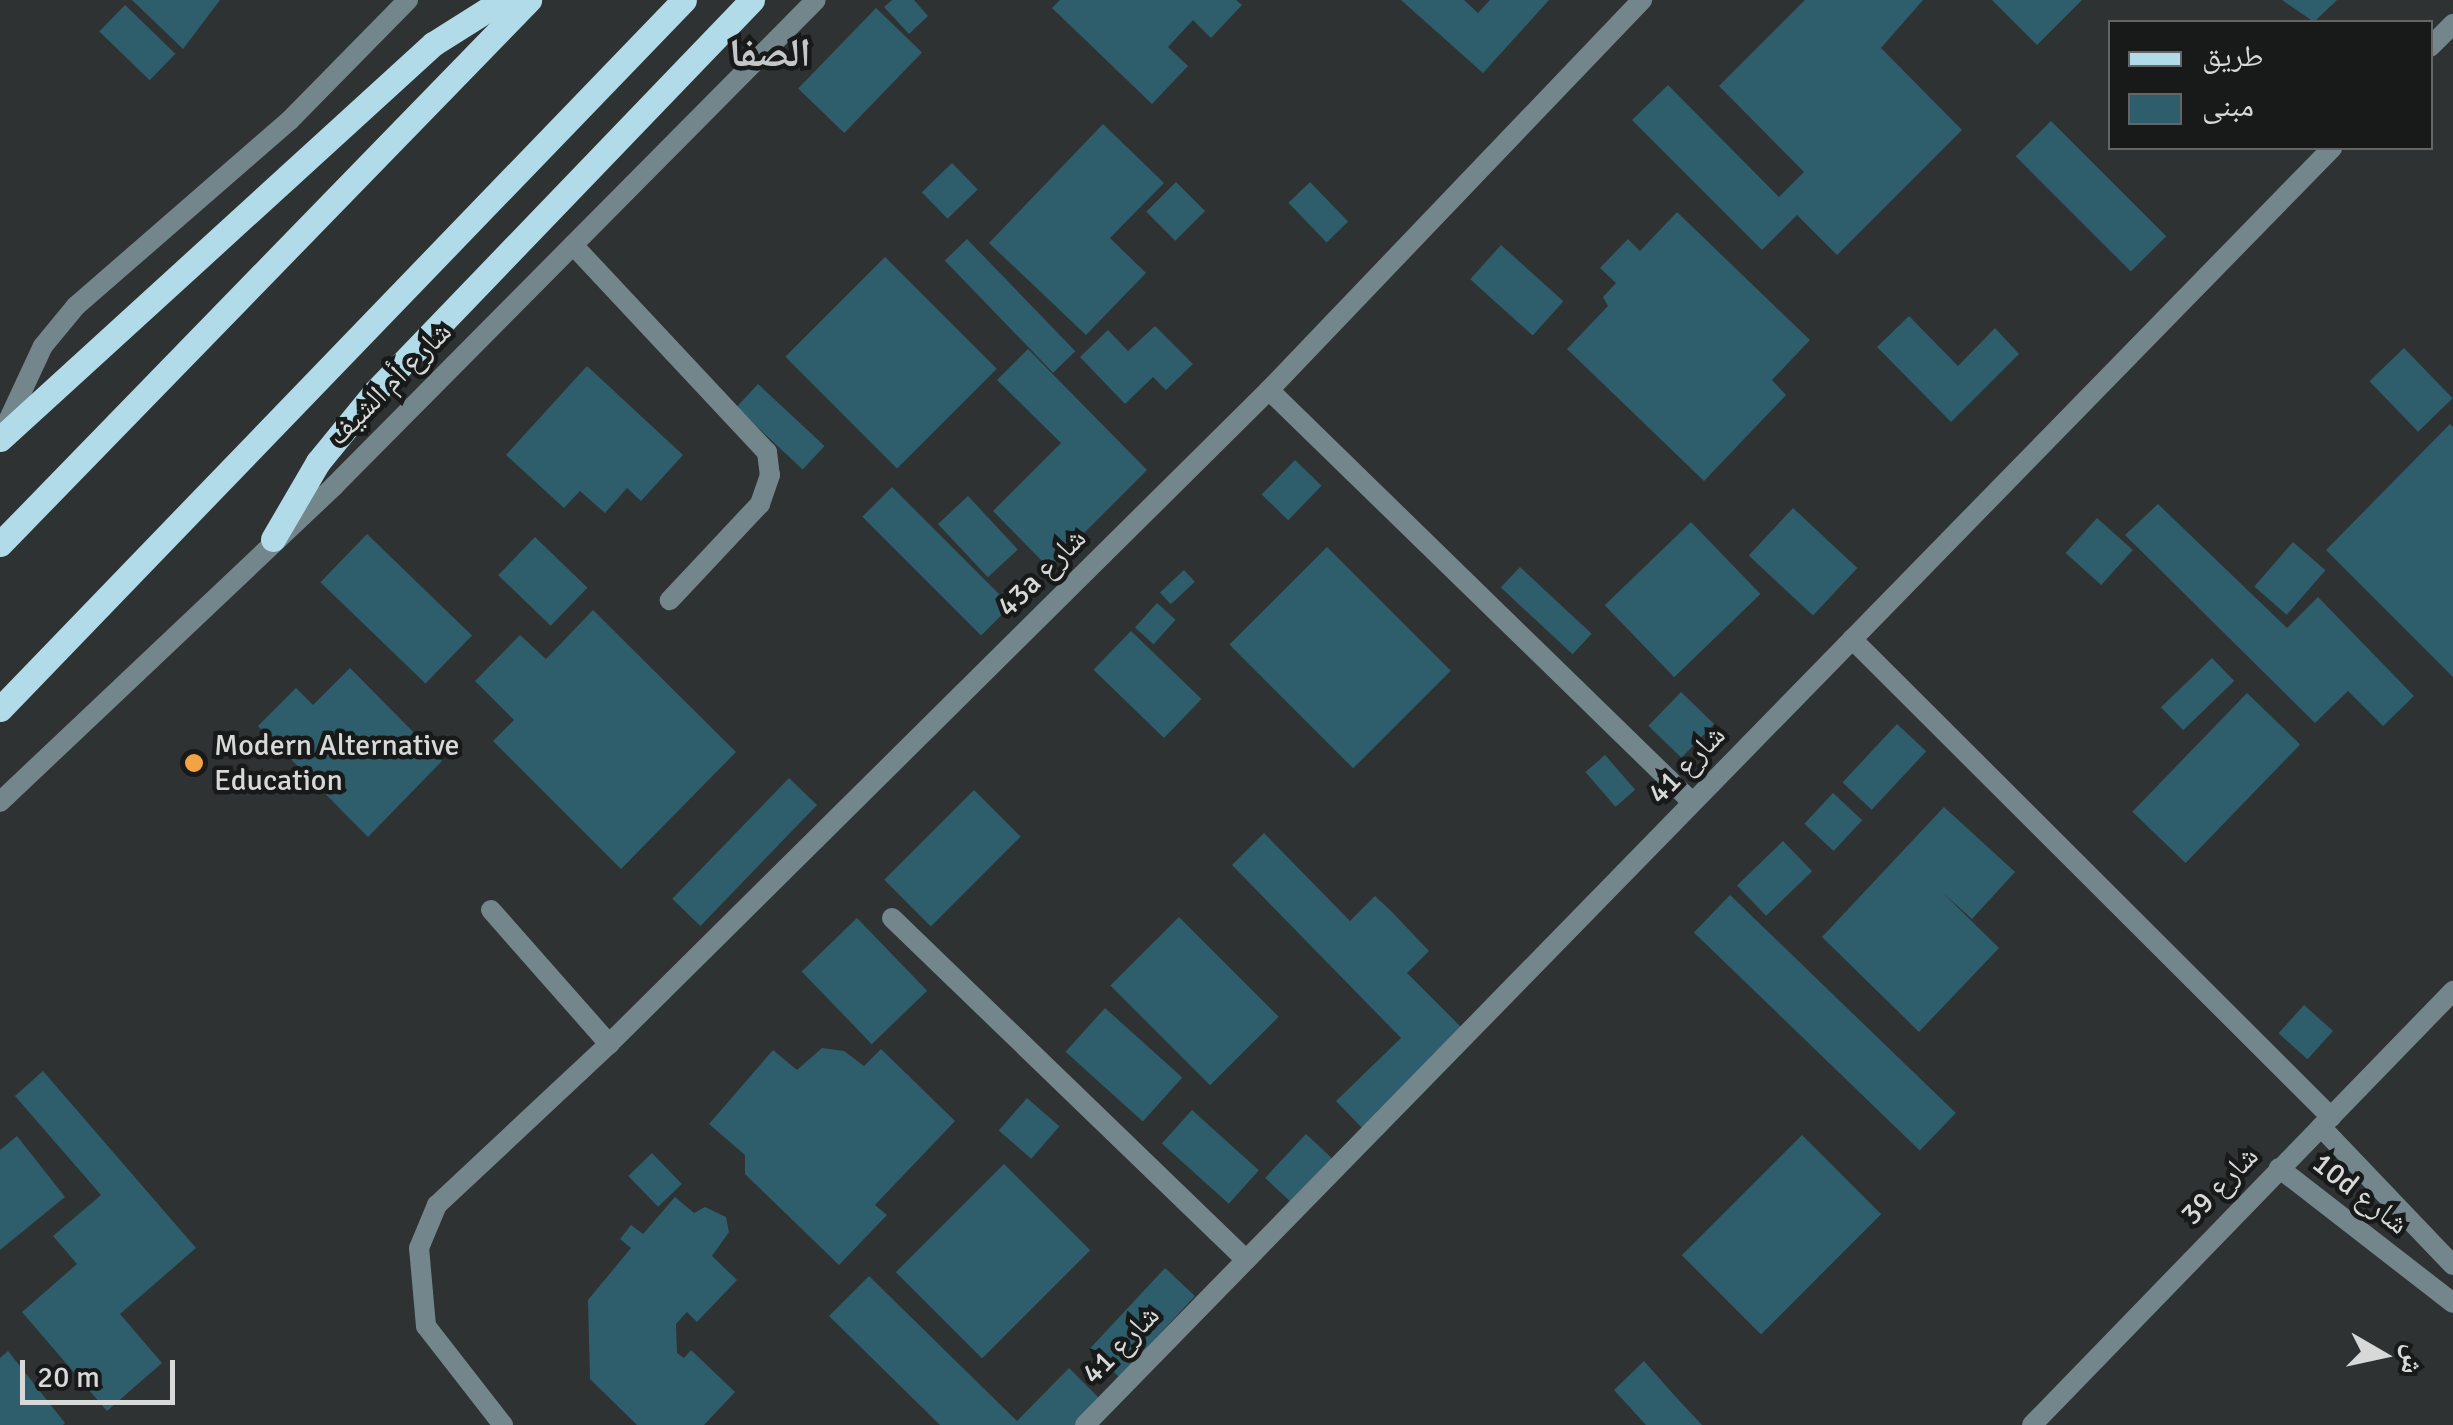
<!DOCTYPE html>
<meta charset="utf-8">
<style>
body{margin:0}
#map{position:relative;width:2453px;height:1425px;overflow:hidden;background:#2f3233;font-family:Signika,"Noto Naskh Arabic",sans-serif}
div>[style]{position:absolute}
.building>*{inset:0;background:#2e5d6b;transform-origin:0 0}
.service>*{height:20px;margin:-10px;padding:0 10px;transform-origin:10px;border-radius:10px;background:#72868c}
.minor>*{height:20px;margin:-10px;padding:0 10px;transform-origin:10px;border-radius:10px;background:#72868c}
.primary>*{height:25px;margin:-12.5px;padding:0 12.5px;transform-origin:12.5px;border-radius:12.5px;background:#b1dbe8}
.dots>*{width:28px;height:28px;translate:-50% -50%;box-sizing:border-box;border:5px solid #181a1a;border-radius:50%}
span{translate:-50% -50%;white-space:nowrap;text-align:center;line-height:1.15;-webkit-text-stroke:9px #181a1a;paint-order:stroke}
.street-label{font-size:30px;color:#d7d9d9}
.poi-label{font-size:30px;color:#d7d9d9}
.left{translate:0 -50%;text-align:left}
.district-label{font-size:40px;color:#c3c7c8;font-weight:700}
.legend{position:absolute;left:2108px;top:20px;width:325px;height:130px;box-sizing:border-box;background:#181a1a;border:2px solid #646666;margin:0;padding:12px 18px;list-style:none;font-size:30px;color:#d7d9d9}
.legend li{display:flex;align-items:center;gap:20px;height:50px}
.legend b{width:50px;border:2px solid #646666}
.north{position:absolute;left:2333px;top:1305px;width:100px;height:100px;-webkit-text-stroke:8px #181a1a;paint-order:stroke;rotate:99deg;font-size:28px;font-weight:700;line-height:40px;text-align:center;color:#d7d9d9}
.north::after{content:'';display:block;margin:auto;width:35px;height:45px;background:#d7d9d9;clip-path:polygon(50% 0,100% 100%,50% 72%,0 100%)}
.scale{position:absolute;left:20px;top:1360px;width:155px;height:45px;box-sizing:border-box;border:5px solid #d7d9d9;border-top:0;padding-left:12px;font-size:30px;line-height:35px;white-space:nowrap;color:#d7d9d9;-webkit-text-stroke:8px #181a1a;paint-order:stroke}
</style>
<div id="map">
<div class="building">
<i style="clip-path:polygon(132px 0,220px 0,183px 49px)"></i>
<i style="clip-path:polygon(892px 0,914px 0,928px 16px,909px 34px,884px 7px)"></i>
<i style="clip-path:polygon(1060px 0,1236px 0,1242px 5px,1211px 38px,1193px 20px,1168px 47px,1188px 66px,1152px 104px,1052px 8px)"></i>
<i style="clip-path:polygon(1401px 0,1464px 0,1478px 13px,1490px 0,1549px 0,1483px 73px)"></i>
<i style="clip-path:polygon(1805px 0,1923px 0,1881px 48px,1962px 130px,1837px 255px,1797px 215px,1762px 250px,1632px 120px,1668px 85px,1779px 197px,1804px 172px,1719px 86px)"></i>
<i style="clip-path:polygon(1992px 0,2082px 0,2037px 45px)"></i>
<i style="clip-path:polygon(2282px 0,2337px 0,2314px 22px)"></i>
<i style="left:125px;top:5px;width:70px;height:37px;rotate:44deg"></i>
<i style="left:876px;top:8px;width:64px;height:112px;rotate:44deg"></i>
<i style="left:2051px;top:121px;width:163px;height:50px;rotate:45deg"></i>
<i style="clip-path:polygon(1103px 124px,1164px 183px,1110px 238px,1146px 273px,1086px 335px,989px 243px)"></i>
<i style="left:952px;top:163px;width:37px;height:42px;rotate:46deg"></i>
<i style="left:1176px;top:182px;width:41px;height:42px;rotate:45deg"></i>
<i style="left:1310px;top:182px;width:55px;height:30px;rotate:46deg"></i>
<i style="clip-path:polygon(1677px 212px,1810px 340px,1772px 380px,1786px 395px,1704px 481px,1567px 349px,1608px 306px,1603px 297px,1616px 283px,1600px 268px,1628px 239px,1640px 251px)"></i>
<i style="left:967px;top:239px;width:156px;height:31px;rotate:46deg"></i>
<i style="left:1501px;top:245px;width:84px;height:46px;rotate:42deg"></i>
<i style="left:885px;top:257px;width:158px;height:141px;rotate:45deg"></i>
<i style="clip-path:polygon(1909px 316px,1958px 366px,1995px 328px,2019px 354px,1951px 422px,1877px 347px)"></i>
<i style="clip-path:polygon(1155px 326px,1193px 364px,1166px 390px,1153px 377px,1125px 404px,1080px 357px,1108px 330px,1128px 351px)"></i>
<i style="left:2404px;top:348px;width:70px;height:48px;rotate:46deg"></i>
<i style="clip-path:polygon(1028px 349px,1147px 470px,1049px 568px,993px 511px,1061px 443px,997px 380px)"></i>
<i style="clip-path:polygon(587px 366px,683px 455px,641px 501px,627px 488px,605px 513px,580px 491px,564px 508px,506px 455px)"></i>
<i style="left:758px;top:384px;width:91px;height:32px;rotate:43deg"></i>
<i style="clip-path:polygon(2450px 424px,2453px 427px,2453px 677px,2326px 550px)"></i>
<i style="left:1295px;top:460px;width:37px;height:48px;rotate:44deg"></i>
<i style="left:892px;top:487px;width:168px;height:42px;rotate:45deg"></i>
<i style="left:968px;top:496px;width:73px;height:41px;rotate:47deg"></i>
<i style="clip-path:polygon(2158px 504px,2287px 628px,2318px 597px,2414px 696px,2383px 726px,2348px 691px,2315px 723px,2125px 535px)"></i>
<i style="left:1793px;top:508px;width:88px;height:65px;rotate:43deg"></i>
<i style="left:2097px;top:518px;width:48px;height:47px;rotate:42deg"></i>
<i style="left:1691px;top:522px;width:100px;height:120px;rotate:46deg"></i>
<i style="left:367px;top:534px;width:146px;height:67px;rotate:44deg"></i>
<i style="left:535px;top:537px;width:73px;height:53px;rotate:44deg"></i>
<i style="left:2293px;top:542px;width:43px;height:59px;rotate:41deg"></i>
<i style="left:1327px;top:547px;width:175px;height:138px;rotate:45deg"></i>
<i style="left:1520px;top:567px;width:98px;height:28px;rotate:43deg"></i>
<i style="left:1184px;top:570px;width:16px;height:33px;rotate:47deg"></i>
<i style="left:1157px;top:603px;width:25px;height:33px;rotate:42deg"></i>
<i style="clip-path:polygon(593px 610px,736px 752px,621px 869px,493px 741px,514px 720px,475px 681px,520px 635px,546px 659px)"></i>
<i style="left:1131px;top:631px;width:98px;height:54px;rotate:44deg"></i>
<i style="left:2212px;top:658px;width:32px;height:71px;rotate:46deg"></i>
<i style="clip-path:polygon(350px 668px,442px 761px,368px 837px,258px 726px,296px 688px,313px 705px)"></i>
<i style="left:1681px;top:692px;width:46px;height:47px;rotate:44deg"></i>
<i style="left:2247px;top:693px;width:74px;height:165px;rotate:44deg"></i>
<i style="left:1897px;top:724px;width:40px;height:80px;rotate:43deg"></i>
<i style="left:1605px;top:755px;width:46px;height:26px;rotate:49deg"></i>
<i style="left:789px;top:778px;width:39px;height:168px;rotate:44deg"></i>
<i style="left:974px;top:790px;width:66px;height:127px;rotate:45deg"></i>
<i style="left:1833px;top:793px;width:40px;height:42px;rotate:43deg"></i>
<i style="clip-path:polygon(1944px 807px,2015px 872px,1972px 919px,1943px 893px,1999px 948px,1919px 1032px,1822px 937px)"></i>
<i style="clip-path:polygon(1264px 833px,1350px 921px,1375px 896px,1393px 913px,1429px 951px,1407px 973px,1465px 1031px,1364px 1130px,1336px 1101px,1401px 1038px,1232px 865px)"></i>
<i style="left:1783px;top:841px;width:42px;height:64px;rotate:46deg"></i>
<i style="left:1730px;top:895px;width:314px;height:52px;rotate:44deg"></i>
<i style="left:1179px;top:917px;width:141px;height:97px;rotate:45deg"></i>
<i style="left:857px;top:918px;width:101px;height:77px;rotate:46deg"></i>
<i style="left:2304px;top:1005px;width:39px;height:38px;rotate:42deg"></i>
<i style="left:1105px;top:1008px;width:104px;height:59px;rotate:42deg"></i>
<i style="clip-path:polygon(822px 1048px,844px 1051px,864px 1066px,881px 1049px,955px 1121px,875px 1205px,887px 1215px,839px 1265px,745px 1174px,745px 1155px,709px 1124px,773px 1050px,797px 1070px)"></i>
<i style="clip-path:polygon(43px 1071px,196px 1248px,120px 1314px,162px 1363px,107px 1411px,22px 1312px,77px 1264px,53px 1236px,101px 1195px,15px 1096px)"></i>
<i style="left:1027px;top:1098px;width:43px;height:43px;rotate:41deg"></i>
<i style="left:1192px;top:1110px;width:90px;height:45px;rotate:42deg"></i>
<i style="left:1306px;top:1134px;width:40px;height:60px;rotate:43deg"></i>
<i style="left:1802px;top:1135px;width:112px;height:170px;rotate:45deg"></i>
<i style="clip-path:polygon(17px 1136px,65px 1197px,0 1250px,0 1150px)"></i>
<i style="left:652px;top:1153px;width:43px;height:33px;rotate:46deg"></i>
<i style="left:1004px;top:1164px;width:122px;height:153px;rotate:45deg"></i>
<i style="clip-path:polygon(675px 1197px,694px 1213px,705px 1207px,726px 1217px,729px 1232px,712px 1256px,737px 1280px,697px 1322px,687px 1312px,676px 1324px,677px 1353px,684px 1358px,691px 1350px,735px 1392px,704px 1425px,637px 1425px,590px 1379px,588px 1300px,631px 1248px,620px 1239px,631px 1225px,643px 1234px)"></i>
<i style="left:1165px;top:1268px;width:41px;height:111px;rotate:43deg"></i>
<i style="clip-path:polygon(869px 1276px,1017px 1421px,1069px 1368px,1100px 1399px,1075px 1425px,940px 1425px,829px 1316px)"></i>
<i style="clip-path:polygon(8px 1351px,65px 1423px,63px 1425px,0 1425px,0 1358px)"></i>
<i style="clip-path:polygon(1644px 1361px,1674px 1395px,1702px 1425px,1646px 1425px,1614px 1390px)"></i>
</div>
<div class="service">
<i style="left:573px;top:245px;width:284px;rotate:46.9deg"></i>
<i style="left:767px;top:452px;width:23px;rotate:83deg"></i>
<i style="left:770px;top:475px;width:31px;rotate:109deg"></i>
<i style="left:760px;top:504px;width:132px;rotate:133.2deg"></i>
<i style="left:1269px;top:390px;width:590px;rotate:44.25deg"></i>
<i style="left:1852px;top:639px;width:677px;rotate:44.94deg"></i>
<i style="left:491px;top:910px;width:179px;rotate:48.6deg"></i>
<i style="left:892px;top:918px;width:492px;rotate:44deg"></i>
</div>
<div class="minor">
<i style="left:2430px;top:47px;width:33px;rotate:-45deg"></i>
<i style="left:1px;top:436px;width:99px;rotate:-65deg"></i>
<i style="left:43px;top:346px;width:52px;rotate:-50.5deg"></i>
<i style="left:76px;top:306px;width:282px;rotate:-41deg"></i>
<i style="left:289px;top:121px;width:170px;rotate:-45.5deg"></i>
<i style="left:0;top:802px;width:460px;rotate:-43.4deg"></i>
<i style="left:334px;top:486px;width:684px;rotate:-45.24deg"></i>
<i style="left:2321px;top:1127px;width:191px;rotate:46.3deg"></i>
<i style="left:2279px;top:1168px;width:220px;rotate:37.8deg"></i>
<i style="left:503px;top:1425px;width:125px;rotate:-127.9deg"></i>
<i style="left:426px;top:1326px;width:78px;rotate:-95.1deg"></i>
<i style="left:419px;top:1248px;width:47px;rotate:-67.3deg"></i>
<i style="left:437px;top:1205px;width:236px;rotate:-43.1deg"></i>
<i style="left:609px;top:1044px;width:929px;rotate:-44.74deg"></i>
<i style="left:1269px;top:390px;width:540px;rotate:-46.28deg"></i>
<i style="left:1085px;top:1425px;width:1785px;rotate:-45.68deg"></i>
<i style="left:2032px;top:1425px;width:605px;rotate:-45.87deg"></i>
</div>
<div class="primary">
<i style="left:0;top:439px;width:586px;rotate:-42.37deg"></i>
<i style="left:433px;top:44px;width:83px;rotate:-32.2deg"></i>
<i style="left:273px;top:539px;width:89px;rotate:-59.7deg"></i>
<i style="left:318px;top:462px;width:90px;rotate:-50.8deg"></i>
<i style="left:375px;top:392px;width:544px;rotate:-46.12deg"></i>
<i style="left:0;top:544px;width:759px;rotate:-45.8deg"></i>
<i style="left:0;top:709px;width:985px;rotate:-46.03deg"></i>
</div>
<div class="dots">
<i style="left:194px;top:763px;background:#f3a442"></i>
</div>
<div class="street-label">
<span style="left:390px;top:384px;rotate:-45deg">شارع أم الشيف</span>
<span style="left:1042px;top:573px;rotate:-45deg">43a شارع</span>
<span style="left:1687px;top:765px;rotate:-46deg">شارع 41</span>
<span style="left:2220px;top:1186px;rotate:-46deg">شارع 39</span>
<span style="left:2360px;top:1194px;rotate:38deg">10d شارع</span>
<span style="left:1121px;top:1345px;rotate:-46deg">شارع 41</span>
</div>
<div class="poi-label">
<span class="left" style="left:214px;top:763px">Modern Alternative<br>Education</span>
</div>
<div class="district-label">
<span style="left:770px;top:53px">الصفا</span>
</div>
<ul class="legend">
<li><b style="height:12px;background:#b1dbe8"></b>طريق</li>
<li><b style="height:28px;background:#2e5d6b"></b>مبنى</li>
</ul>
<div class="north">ش</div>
<div class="scale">20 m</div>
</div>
